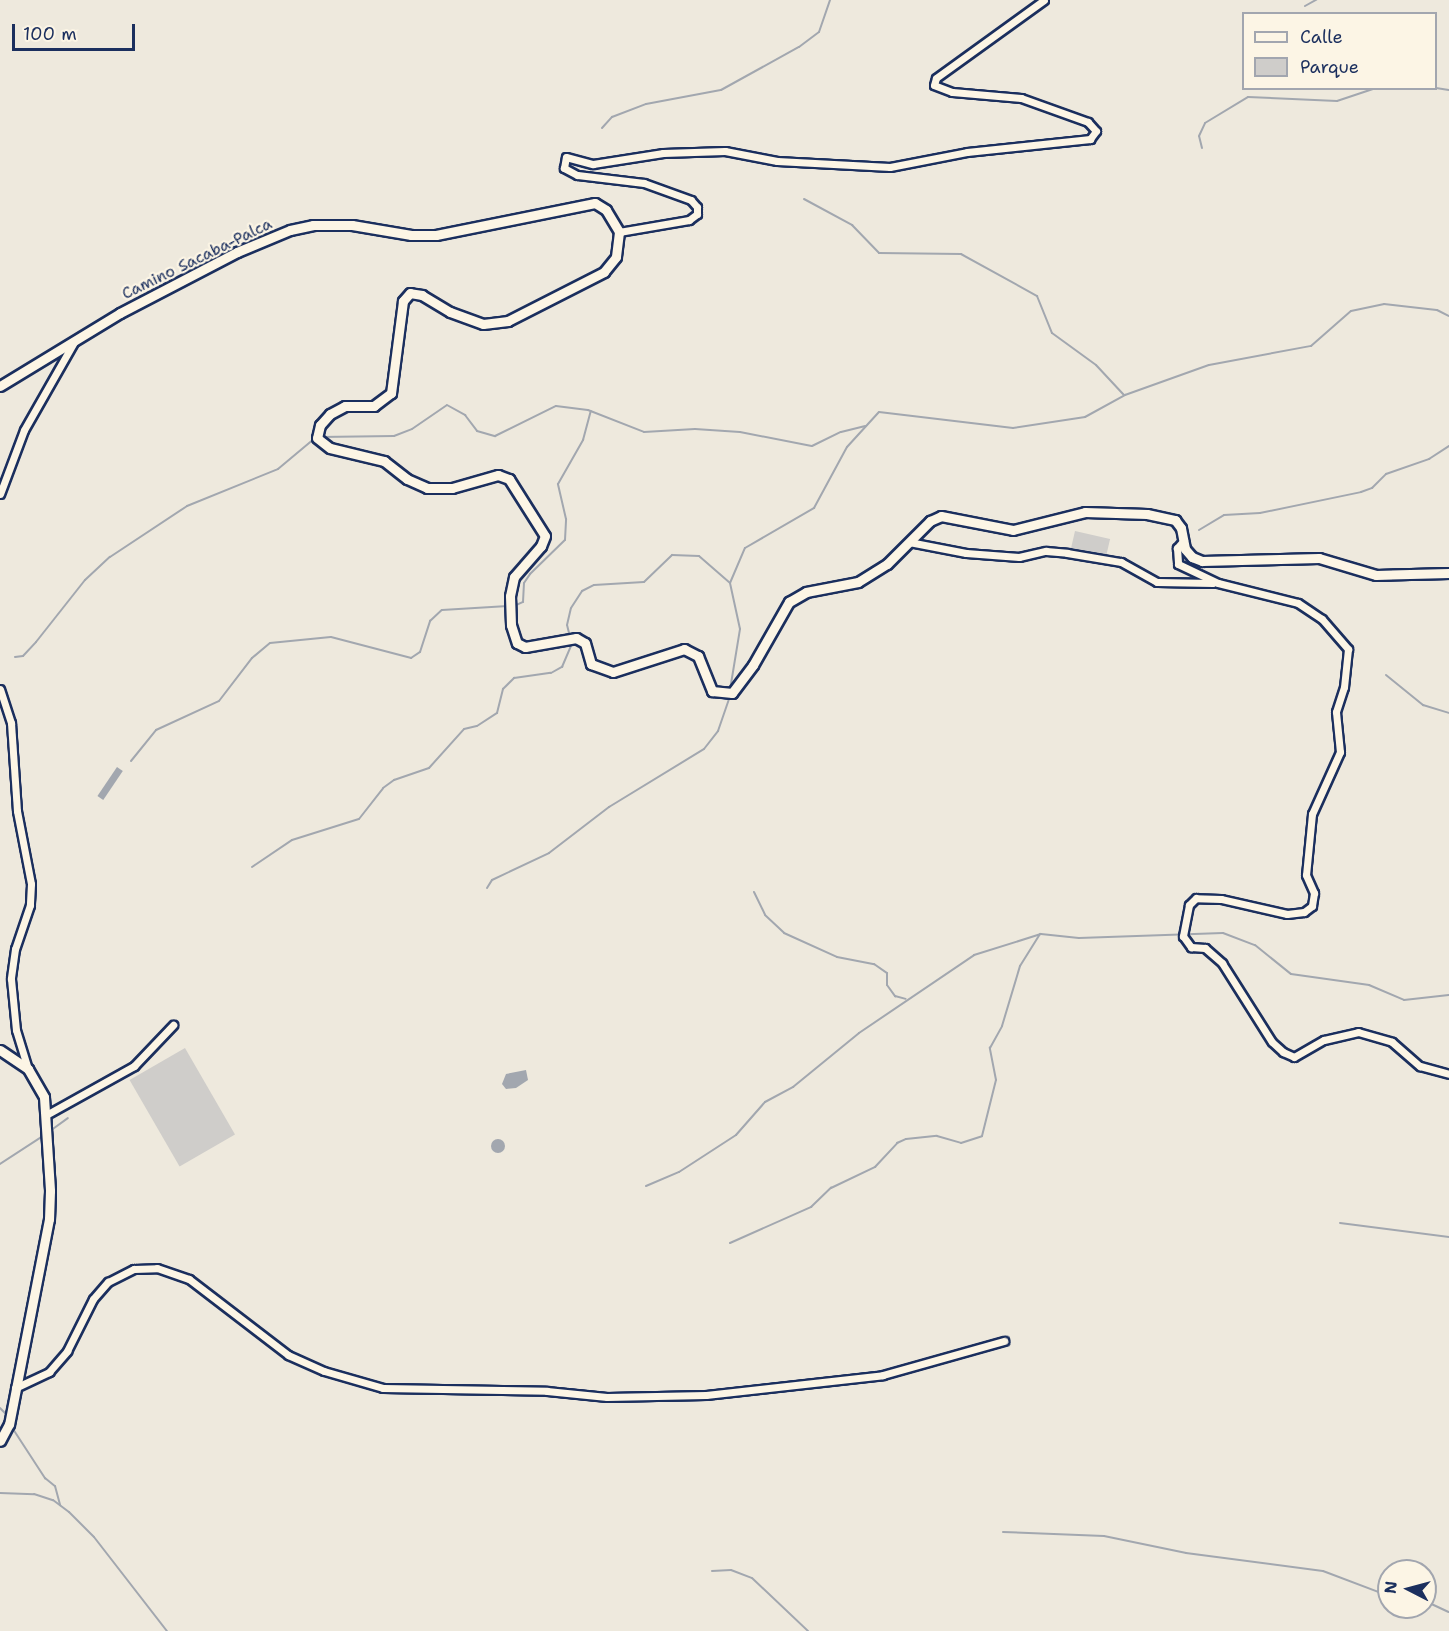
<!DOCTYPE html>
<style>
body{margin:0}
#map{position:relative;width:1449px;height:1631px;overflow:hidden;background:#eee9dd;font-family:"Shantell Sans",sans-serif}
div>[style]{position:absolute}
.green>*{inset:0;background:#cfcdca;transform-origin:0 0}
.water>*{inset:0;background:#a2a7af;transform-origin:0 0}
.round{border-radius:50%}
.stream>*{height:2px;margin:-1px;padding:0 1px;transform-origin:1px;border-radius:1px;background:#a2a7af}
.roads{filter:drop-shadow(2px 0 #1b2f5e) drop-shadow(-2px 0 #1b2f5e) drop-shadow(0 2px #1b2f5e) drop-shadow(0 -2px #1b2f5e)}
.minor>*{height:7px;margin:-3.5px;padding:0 3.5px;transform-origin:3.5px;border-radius:3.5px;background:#fcf5e5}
.tertiary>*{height:9px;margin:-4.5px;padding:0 4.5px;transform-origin:4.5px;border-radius:4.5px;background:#fcf5e5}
span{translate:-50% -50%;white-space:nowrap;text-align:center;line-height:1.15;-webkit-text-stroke:4.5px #fcf5e5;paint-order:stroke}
.street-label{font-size:16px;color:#1b2f5e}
.legend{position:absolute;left:1242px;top:12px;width:195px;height:78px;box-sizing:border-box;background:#fcf5e5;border:2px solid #a2a6af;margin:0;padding:8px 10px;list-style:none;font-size:18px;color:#1b2f5e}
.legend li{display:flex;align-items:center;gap:12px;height:30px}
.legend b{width:30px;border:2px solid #a2a6af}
.north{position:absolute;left:1377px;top:1559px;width:60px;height:60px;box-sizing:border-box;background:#fcf5e5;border:2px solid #a2a6af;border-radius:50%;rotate:276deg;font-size:16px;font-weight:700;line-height:24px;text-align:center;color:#1b2f5e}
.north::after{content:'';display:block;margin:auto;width:21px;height:27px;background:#1b2f5e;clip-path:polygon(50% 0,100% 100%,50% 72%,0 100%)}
.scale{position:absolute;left:12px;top:24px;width:123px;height:27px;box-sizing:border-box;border:3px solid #1b2f5e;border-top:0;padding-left:8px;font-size:18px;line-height:21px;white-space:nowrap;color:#1b2f5e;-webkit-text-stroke:4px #fcf5e5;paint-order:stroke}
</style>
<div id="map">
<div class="green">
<i style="left:1075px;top:531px;width:36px;height:22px;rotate:13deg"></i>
<i style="left:185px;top:1048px;width:100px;height:64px;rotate:60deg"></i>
</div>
<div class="water">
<i style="left:117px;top:767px;width:7px;height:35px;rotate:34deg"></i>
<i style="clip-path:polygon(526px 1070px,528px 1080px,516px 1088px,506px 1089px,502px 1084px,506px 1074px)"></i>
<i class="round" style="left:491px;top:1139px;width:14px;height:14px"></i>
</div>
<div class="stream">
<i style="left:1305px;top:6px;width:13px;rotate:-29deg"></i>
<i style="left:1436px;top:88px;width:13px;rotate:9deg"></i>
<i style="left:602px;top:128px;width:15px;rotate:-48deg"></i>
<i style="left:612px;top:117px;width:36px;rotate:-21deg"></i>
<i style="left:646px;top:104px;width:76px;rotate:-10.6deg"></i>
<i style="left:721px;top:90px;width:89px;rotate:-28.9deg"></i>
<i style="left:799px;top:47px;width:25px;rotate:-37deg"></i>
<i style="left:819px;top:32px;width:34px;rotate:-71deg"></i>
<i style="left:1202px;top:148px;width:12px;rotate:-104deg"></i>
<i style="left:1199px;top:136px;width:14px;rotate:-65deg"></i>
<i style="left:1205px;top:123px;width:50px;rotate:-31.2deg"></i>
<i style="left:1248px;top:97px;width:89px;rotate:2.6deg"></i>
<i style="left:1337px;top:101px;width:41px;rotate:-18.4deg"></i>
<i style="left:804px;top:199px;width:55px;rotate:28.4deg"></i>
<i style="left:852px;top:225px;width:39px;rotate:46deg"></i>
<i style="left:879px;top:253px;width:82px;rotate:0.7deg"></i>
<i style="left:961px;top:254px;width:87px;rotate:28.9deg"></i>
<i style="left:1037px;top:296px;width:40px;rotate:68deg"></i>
<i style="left:1052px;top:333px;width:54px;rotate:36deg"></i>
<i style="left:1096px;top:365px;width:41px;rotate:47deg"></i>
<i style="left:320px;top:437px;width:74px;rotate:-0.8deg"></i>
<i style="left:394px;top:436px;width:19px;rotate:-21deg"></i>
<i style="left:412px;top:429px;width:42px;rotate:-34.4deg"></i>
<i style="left:447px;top:405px;width:21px;rotate:29deg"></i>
<i style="left:465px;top:415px;width:20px;rotate:53deg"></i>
<i style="left:477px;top:431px;width:19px;rotate:16deg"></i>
<i style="left:495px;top:436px;width:68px;rotate:-26.2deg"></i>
<i style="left:556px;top:406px;width:32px;rotate:7deg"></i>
<i style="left:588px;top:410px;width:60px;rotate:21.4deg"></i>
<i style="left:644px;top:432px;width:51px;rotate:-3.4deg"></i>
<i style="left:695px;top:429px;width:45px;rotate:3.8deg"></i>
<i style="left:740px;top:432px;width:73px;rotate:11deg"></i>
<i style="left:812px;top:446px;width:32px;rotate:-26deg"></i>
<i style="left:841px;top:432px;width:25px;rotate:-14deg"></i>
<i style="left:1199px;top:530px;width:29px;rotate:-31deg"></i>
<i style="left:1224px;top:515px;width:36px;rotate:-3deg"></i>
<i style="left:1260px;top:513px;width:103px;rotate:-11.7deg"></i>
<i style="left:1361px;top:492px;width:12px;rotate:-20deg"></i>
<i style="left:1372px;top:488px;width:20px;rotate:-45deg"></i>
<i style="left:1386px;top:474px;width:46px;rotate:-19.2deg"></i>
<i style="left:1429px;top:459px;width:24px;rotate:-33deg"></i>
<i style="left:514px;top:606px;width:10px;rotate:-24deg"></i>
<i style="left:523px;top:602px;width:19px;rotate:-87deg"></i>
<i style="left:524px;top:583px;width:11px;rotate:-56deg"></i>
<i style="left:530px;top:574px;width:49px;rotate:-44.2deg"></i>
<i style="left:565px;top:540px;width:21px;rotate:-87deg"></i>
<i style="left:566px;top:519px;width:36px;rotate:-103deg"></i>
<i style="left:558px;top:484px;width:51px;rotate:-60.4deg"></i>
<i style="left:583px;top:440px;width:30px;rotate:-75deg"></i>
<i style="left:570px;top:637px;width:12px;rotate:-104deg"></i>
<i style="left:567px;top:625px;width:17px;rotate:-77deg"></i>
<i style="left:571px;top:608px;width:20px;rotate:-57deg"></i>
<i style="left:582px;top:591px;width:13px;rotate:-27deg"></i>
<i style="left:594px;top:585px;width:50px;rotate:-3.4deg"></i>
<i style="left:644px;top:582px;width:39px;rotate:-44deg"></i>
<i style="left:672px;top:555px;width:27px;rotate:2deg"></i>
<i style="left:699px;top:556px;width:40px;rotate:41deg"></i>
<i style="left:15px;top:657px;width:8px;rotate:-7deg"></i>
<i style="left:23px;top:656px;width:19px;rotate:-47deg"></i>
<i style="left:36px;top:642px;width:79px;rotate:-51.7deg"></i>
<i style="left:85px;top:580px;width:34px;rotate:-43deg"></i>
<i style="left:110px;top:557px;width:92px;rotate:-33.5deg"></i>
<i style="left:187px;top:506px;width:98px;rotate:-22.1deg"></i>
<i style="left:278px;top:469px;width:48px;rotate:-40deg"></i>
<i style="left:1386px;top:675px;width:48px;rotate:39deg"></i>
<i style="left:1423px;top:705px;width:27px;rotate:17deg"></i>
<i style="left:730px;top:690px;width:62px;rotate:-80.7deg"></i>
<i style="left:740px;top:629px;width:47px;rotate:-102.3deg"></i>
<i style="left:730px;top:583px;width:38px;rotate:-67deg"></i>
<i style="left:745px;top:548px;width:80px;rotate:-30.1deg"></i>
<i style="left:814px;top:508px;width:69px;rotate:-61.6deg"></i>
<i style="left:847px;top:447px;width:47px;rotate:-47.6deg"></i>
<i style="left:879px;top:412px;width:135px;rotate:6.8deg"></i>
<i style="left:1013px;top:428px;width:73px;rotate:-8.7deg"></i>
<i style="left:1085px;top:417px;width:46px;rotate:-28.8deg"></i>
<i style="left:1125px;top:395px;width:89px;rotate:-19.7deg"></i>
<i style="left:1209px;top:365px;width:104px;rotate:-10.6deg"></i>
<i style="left:1311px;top:346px;width:53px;rotate:-41.2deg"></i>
<i style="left:1351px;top:311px;width:34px;rotate:-12deg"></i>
<i style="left:1384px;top:304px;width:53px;rotate:6.5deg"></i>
<i style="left:1437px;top:310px;width:13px;rotate:27deg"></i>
<i style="left:131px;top:761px;width:40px;rotate:-51deg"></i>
<i style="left:156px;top:730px;width:69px;rotate:-24.7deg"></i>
<i style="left:219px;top:701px;width:54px;rotate:-52.5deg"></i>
<i style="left:252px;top:658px;width:23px;rotate:-40deg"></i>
<i style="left:270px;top:643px;width:61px;rotate:-5.6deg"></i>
<i style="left:331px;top:637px;width:83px;rotate:14.7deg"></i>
<i style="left:411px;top:658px;width:11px;rotate:-34deg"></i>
<i style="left:420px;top:652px;width:33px;rotate:-72deg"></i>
<i style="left:430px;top:621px;width:16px;rotate:-43deg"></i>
<i style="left:442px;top:610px;width:66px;rotate:-3.5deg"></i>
<i style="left:252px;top:867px;width:48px;rotate:-34deg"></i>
<i style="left:292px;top:840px;width:70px;rotate:-17.4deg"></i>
<i style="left:359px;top:819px;width:39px;rotate:-52deg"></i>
<i style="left:383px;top:788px;width:14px;rotate:-36deg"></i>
<i style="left:394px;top:780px;width:37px;rotate:-19deg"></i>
<i style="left:429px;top:768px;width:52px;rotate:-48.1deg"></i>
<i style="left:464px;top:729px;width:13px;rotate:-13deg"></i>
<i style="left:477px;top:726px;width:24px;rotate:-33deg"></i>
<i style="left:497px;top:713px;width:25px;rotate:-76deg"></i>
<i style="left:503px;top:689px;width:16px;rotate:-45deg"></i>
<i style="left:514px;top:678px;width:37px;rotate:-8deg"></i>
<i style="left:551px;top:673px;width:13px;rotate:-29deg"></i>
<i style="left:562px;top:667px;width:26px;rotate:-67deg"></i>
<i style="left:487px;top:888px;width:9px;rotate:-58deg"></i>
<i style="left:492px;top:880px;width:63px;rotate:-25.3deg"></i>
<i style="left:549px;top:853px;width:76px;rotate:-37.5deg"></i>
<i style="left:609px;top:807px;width:111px;rotate:-31.4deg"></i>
<i style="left:704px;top:749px;width:23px;rotate:-52deg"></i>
<i style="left:718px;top:731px;width:37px;rotate:-71deg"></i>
<i style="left:754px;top:892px;width:25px;rotate:64deg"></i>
<i style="left:765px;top:915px;width:26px;rotate:43deg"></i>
<i style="left:784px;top:933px;width:58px;rotate:24.4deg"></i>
<i style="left:837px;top:957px;width:38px;rotate:11deg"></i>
<i style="left:874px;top:964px;width:16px;rotate:35deg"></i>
<i style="left:887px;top:973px;width:12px;rotate:90deg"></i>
<i style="left:887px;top:985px;width:14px;rotate:54deg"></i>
<i style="left:895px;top:996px;width:11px;rotate:15deg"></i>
<i style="left:50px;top:1131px;width:22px;rotate:-36deg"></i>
<i style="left:0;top:1164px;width:51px;rotate:-33.1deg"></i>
<i style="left:646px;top:1186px;width:36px;rotate:-23deg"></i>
<i style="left:679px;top:1172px;width:68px;rotate:-33deg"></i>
<i style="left:736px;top:1135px;width:44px;rotate:-48.7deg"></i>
<i style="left:765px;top:1102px;width:32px;rotate:-28deg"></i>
<i style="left:793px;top:1087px;width:85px;rotate:-39.3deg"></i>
<i style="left:859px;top:1033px;width:139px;rotate:-34.1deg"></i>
<i style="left:974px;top:955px;width:70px;rotate:-17.4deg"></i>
<i style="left:1041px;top:934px;width:38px;rotate:6deg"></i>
<i style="left:1079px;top:938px;width:144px;rotate:-2deg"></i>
<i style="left:1223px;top:933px;width:34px;rotate:21deg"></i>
<i style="left:1255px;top:945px;width:46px;rotate:38.9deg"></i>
<i style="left:1291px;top:974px;width:79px;rotate:8deg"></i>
<i style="left:1369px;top:985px;width:38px;rotate:23deg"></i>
<i style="left:1404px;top:1000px;width:45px;rotate:-6.3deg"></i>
<i style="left:1340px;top:1223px;width:110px;rotate:7.3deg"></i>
<i style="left:730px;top:1243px;width:89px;rotate:-24deg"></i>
<i style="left:811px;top:1207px;width:28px;rotate:-44deg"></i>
<i style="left:831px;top:1188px;width:49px;rotate:-25.5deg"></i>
<i style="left:875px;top:1167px;width:33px;rotate:-47deg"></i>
<i style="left:897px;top:1143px;width:10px;rotate:-24deg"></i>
<i style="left:906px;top:1139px;width:31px;rotate:-6deg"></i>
<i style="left:937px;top:1136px;width:25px;rotate:16deg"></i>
<i style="left:961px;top:1143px;width:22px;rotate:-18deg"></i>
<i style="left:982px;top:1136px;width:58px;rotate:-76deg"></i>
<i style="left:996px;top:1080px;width:33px;rotate:-101deg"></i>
<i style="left:990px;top:1048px;width:25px;rotate:-61deg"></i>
<i style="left:1002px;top:1026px;width:63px;rotate:-73.3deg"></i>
<i style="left:1020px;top:966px;width:38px;rotate:-58deg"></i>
<i style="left:0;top:1408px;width:7px;rotate:45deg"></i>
<i style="left:13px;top:1429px;width:59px;rotate:56.9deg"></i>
<i style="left:45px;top:1478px;width:13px;rotate:39deg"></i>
<i style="left:55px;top:1486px;width:20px;rotate:75deg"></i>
<i style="left:0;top:1493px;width:34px;rotate:2deg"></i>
<i style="left:34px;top:1494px;width:20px;rotate:18deg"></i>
<i style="left:53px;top:1500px;width:20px;rotate:37deg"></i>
<i style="left:69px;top:1512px;width:35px;rotate:45deg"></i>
<i style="left:94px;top:1537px;width:119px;rotate:52.2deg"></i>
<i style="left:1003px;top:1532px;width:101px;rotate:2.3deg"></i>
<i style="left:1104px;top:1536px;width:84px;rotate:11.7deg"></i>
<i style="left:1186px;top:1553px;width:138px;rotate:7.5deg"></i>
<i style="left:1323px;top:1571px;width:71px;rotate:20.7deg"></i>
<i style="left:712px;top:1571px;width:19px;rotate:-3deg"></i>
<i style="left:731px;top:1570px;width:22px;rotate:21deg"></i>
<i style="left:752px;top:1578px;width:77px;rotate:43.4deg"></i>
<i style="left:1425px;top:1601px;width:26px;rotate:25deg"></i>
</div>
<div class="roads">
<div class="minor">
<i style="left:619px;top:232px;width:71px;rotate:-9.7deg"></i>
<i style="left:689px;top:220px;width:10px;rotate:-37deg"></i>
<i style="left:697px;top:214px;width:7px;rotate:-90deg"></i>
<i style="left:697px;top:207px;width:9px;rotate:-131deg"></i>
<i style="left:691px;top:200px;width:50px;rotate:-160.1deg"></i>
<i style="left:644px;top:183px;width:67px;rotate:-173.2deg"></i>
<i style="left:577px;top:175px;width:15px;rotate:-152deg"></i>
<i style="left:564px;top:168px;width:11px;rotate:-80deg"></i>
<i style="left:566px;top:157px;width:28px;rotate:15deg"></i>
<i style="left:593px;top:164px;width:71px;rotate:-8.9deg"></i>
<i style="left:663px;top:153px;width:62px;rotate:-1.8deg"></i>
<i style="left:725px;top:151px;width:53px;rotate:10.9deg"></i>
<i style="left:777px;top:161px;width:113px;rotate:3deg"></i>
<i style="left:890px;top:167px;width:78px;rotate:-11deg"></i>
<i style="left:967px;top:152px;width:124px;rotate:-6deg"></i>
<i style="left:1090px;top:139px;width:10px;rotate:-53deg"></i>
<i style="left:1096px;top:131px;width:12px;rotate:-132deg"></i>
<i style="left:1088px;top:122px;width:71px;rotate:-160.3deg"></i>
<i style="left:1021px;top:98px;width:69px;rotate:-175deg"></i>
<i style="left:952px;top:92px;width:19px;rotate:-159deg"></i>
<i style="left:934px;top:85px;width:7px;rotate:-74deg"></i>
<i style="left:936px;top:78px;width:133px;rotate:-35.8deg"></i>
<i style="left:0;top:494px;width:68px;rotate:-69.4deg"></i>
<i style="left:24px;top:430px;width:101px;rotate:-60.4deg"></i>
<i style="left:1184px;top:540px;width:11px;rotate:131deg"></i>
<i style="left:1177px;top:548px;width:16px;rotate:86deg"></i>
<i style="left:1178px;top:564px;width:44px;rotate:25.4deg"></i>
<i style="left:1218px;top:583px;width:82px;rotate:14deg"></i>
<i style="left:1298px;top:603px;width:29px;rotate:34deg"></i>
<i style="left:1322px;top:619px;width:40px;rotate:49deg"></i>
<i style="left:1348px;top:649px;width:38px;rotate:96deg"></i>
<i style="left:1344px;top:687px;width:26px;rotate:108deg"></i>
<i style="left:1336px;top:712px;width:40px;rotate:84.3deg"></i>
<i style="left:1340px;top:752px;width:68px;rotate:114.3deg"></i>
<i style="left:1312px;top:814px;width:61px;rotate:95.6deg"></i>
<i style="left:1306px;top:875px;width:20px;rotate:66deg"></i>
<i style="left:1314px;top:893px;width:13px;rotate:99deg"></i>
<i style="left:1312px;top:906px;width:10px;rotate:143deg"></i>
<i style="left:1304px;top:912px;width:17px;rotate:173deg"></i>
<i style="left:1287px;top:914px;width:68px;rotate:-167.2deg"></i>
<i style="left:1221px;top:899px;width:25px;rotate:-178deg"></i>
<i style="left:1196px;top:898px;width:10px;rotate:135deg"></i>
<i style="left:1189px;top:905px;width:32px;rotate:101deg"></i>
<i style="left:1183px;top:936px;width:14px;rotate:54deg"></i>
<i style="left:1191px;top:947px;width:14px;rotate:4deg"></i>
<i style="left:1205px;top:948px;width:23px;rotate:41deg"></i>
<i style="left:1222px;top:963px;width:93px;rotate:57.7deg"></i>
<i style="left:1272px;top:1042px;width:15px;rotate:42deg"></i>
<i style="left:1283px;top:1052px;width:12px;rotate:24deg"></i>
<i style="left:1294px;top:1057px;width:34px;rotate:-30deg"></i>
<i style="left:1324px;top:1040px;width:35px;rotate:-13deg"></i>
<i style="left:1358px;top:1032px;width:35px;rotate:16deg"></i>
<i style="left:1392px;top:1042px;width:37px;rotate:41deg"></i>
<i style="left:1420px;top:1066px;width:30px;rotate:15deg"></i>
<i style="left:909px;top:542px;width:58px;rotate:10.9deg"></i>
<i style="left:966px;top:553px;width:53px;rotate:4.3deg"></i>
<i style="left:1019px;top:557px;width:28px;rotate:-13deg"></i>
<i style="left:1046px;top:551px;width:21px;rotate:5deg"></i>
<i style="left:1067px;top:553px;width:55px;rotate:9.5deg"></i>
<i style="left:1121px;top:562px;width:41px;rotate:29.1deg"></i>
<i style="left:1157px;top:582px;width:56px;rotate:1deg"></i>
<i style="left:0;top:689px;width:36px;rotate:72deg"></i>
<i style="left:11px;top:723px;width:88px;rotate:86.1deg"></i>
<i style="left:17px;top:811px;width:74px;rotate:79.1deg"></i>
<i style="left:31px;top:884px;width:21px;rotate:93deg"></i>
<i style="left:30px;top:905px;width:46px;rotate:108.8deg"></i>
<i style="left:15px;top:949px;width:30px;rotate:98deg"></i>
<i style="left:11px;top:979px;width:51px;rotate:84.4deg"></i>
<i style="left:16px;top:1030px;width:41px;rotate:72.9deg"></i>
<i style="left:46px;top:1115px;width:101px;rotate:-29.1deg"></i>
<i style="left:134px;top:1066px;width:57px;rotate:-46.4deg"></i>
<i style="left:15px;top:1388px;width:38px;rotate:-25deg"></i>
<i style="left:49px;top:1372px;width:28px;rotate:-49deg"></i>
<i style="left:67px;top:1351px;width:58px;rotate:-63.4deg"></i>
<i style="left:93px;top:1299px;width:23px;rotate:-49deg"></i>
<i style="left:108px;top:1282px;width:29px;rotate:-27deg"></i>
<i style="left:134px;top:1269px;width:23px;rotate:-2deg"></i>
<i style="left:157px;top:1268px;width:34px;rotate:19deg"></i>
<i style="left:189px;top:1279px;width:125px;rotate:37.5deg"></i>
<i style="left:288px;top:1355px;width:39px;rotate:24deg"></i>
<i style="left:324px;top:1371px;width:61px;rotate:16.1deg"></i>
<i style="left:383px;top:1388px;width:164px;rotate:1deg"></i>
<i style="left:547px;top:1391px;width:60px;rotate:5.7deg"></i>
<i style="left:607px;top:1397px;width:99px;rotate:-1.2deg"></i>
<i style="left:706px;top:1395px;width:178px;rotate:-6.4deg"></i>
<i style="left:883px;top:1375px;width:126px;rotate:-15.7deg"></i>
</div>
<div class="tertiary">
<i style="left:0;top:386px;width:140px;rotate:-31.3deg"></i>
<i style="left:120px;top:313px;width:132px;rotate:-27.5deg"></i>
<i style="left:237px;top:252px;width:57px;rotate:-22.5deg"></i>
<i style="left:290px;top:230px;width:24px;rotate:-12deg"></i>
<i style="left:313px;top:225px;width:39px"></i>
<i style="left:352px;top:225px;width:60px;rotate:9.6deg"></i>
<i style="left:411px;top:235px;width:25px"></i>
<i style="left:436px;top:235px;width:162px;rotate:-11.4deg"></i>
<i style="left:595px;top:203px;width:13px;rotate:32deg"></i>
<i style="left:606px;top:210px;width:26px;rotate:59deg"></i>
<i style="left:619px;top:232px;width:25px;rotate:97deg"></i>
<i style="left:616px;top:257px;width:19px;rotate:129deg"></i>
<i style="left:604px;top:272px;width:108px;rotate:153deg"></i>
<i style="left:508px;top:321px;width:25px;rotate:173deg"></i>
<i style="left:483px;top:324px;width:35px;rotate:-160deg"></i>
<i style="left:450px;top:312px;width:33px;rotate:-149deg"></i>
<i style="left:422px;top:295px;width:12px;rotate:-171deg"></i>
<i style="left:410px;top:293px;width:11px;rotate:131deg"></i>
<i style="left:403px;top:301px;width:93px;rotate:97.4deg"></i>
<i style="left:391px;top:393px;width:21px;rotate:143deg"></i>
<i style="left:374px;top:406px;width:29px;rotate:180deg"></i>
<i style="left:345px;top:406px;width:17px;rotate:152deg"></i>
<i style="left:330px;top:414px;width:15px;rotate:132deg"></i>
<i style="left:320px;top:425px;width:13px;rotate:103deg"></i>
<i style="left:317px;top:438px;width:16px;rotate:38deg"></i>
<i style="left:330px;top:448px;width:56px;rotate:13.5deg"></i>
<i style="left:384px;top:461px;width:29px;rotate:38deg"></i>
<i style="left:407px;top:479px;width:22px;rotate:24deg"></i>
<i style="left:427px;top:488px;width:25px"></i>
<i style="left:452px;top:488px;width:48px;rotate:-15.8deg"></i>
<i style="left:498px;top:475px;width:12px;rotate:20deg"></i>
<i style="left:509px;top:479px;width:67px;rotate:57.7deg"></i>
<i style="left:545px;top:536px;width:11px;rotate:112deg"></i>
<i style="left:541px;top:546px;width:41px;rotate:131.1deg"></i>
<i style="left:514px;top:577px;width:19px;rotate:102deg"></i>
<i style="left:510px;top:596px;width:29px;rotate:88deg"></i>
<i style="left:511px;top:625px;width:19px;rotate:72deg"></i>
<i style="left:517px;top:643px;width:9px;rotate:27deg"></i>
<i style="left:525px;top:647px;width:52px;rotate:-10deg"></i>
<i style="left:576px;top:638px;width:10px;rotate:29deg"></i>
<i style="left:585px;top:643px;width:22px;rotate:74deg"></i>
<i style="left:591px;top:664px;width:23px;rotate:20deg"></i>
<i style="left:613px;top:672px;width:75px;rotate:-17.9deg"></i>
<i style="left:684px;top:649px;width:16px;rotate:27deg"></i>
<i style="left:698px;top:656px;width:38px;rotate:68deg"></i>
<i style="left:712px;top:691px;width:20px;rotate:6deg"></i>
<i style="left:732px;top:693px;width:35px;rotate:-53deg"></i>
<i style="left:753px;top:665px;width:73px;rotate:-60.3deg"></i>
<i style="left:789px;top:602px;width:20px;rotate:-30deg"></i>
<i style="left:806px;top:592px;width:53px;rotate:-10.9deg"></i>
<i style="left:858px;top:582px;width:34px;rotate:-32deg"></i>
<i style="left:887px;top:564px;width:61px;rotate:-45deg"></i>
<i style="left:930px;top:521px;width:12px;rotate:-24deg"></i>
<i style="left:941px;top:516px;width:73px;rotate:11deg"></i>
<i style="left:1013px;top:530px;width:74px;rotate:-14deg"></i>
<i style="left:1085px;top:512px;width:62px;rotate:1.8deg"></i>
<i style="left:1147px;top:514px;width:29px;rotate:12deg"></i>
<i style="left:1175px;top:520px;width:10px;rotate:53deg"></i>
<i style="left:1181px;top:528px;width:21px;rotate:79deg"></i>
<i style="left:1185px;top:549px;width:11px;rotate:49deg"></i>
<i style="left:1192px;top:557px;width:11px;rotate:22deg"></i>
<i style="left:1202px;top:561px;width:117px;rotate:-1.5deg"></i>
<i style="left:1319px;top:558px;width:59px;rotate:16.6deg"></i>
<i style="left:1376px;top:575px;width:73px;rotate:-1.6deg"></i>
<i style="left:0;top:1050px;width:34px;rotate:34deg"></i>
<i style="left:28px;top:1069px;width:32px;rotate:60deg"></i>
<i style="left:44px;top:1097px;width:94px;rotate:86.3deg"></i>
<i style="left:50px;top:1191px;width:28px;rotate:92deg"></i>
<i style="left:49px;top:1219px;width:209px;rotate:101deg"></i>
<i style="left:9px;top:1424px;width:19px;rotate:118deg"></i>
</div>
</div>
<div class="street-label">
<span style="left:197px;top:259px;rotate:-26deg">Camino Sacaba-Palca</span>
</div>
<ul class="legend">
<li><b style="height:8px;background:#fcf5e5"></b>Calle</li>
<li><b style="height:16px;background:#cfcdca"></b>Parque</li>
</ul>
<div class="north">N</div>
<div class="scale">100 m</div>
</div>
